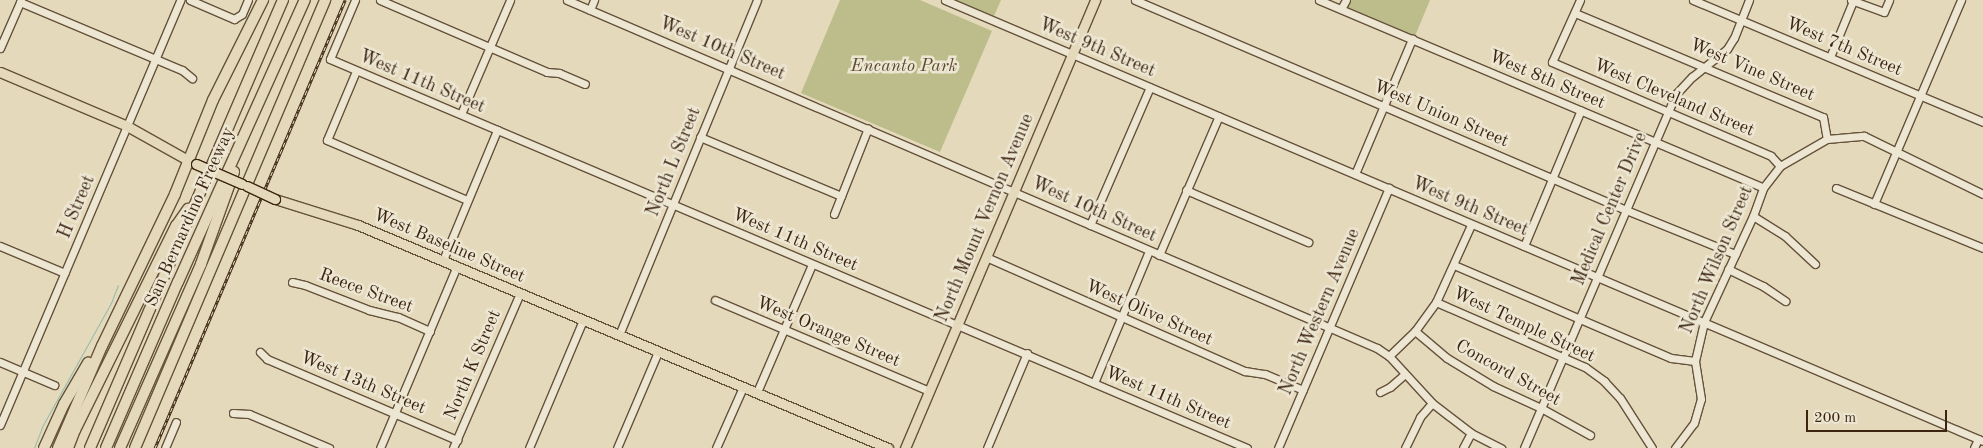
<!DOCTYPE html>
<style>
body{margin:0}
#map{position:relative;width:1983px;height:448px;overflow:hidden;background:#e4d9ba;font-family:"Old Standard TT",serif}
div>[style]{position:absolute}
.green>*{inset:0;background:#bcbd8a}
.stream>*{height:1px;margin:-0.5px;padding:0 0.5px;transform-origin:0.5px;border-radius:0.5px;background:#95baaf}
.roads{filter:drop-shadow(1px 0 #65523b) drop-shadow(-1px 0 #65523b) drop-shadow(0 1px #65523b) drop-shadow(0 -1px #65523b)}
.minor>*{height:7px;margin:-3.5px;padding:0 3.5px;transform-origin:3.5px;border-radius:3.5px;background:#ede6d2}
.major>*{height:9px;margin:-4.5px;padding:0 4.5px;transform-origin:4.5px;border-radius:4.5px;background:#e4d9ba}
.highway>*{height:10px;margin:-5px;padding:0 5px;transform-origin:5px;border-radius:5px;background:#e4d9ba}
.rail>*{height:3px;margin-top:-1.5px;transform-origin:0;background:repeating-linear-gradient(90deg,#ede6d2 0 4px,#3b2511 0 8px);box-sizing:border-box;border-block:1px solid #3b2511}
.bridges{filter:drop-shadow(1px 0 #3b2511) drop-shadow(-1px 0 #3b2511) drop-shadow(0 1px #3b2511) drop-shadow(0 -1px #3b2511)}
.major-bridge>*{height:9px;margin:-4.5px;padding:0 4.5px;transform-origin:4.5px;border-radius:4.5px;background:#e4d9ba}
span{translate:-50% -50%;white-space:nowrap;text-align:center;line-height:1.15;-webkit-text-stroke:5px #ede6d2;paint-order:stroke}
.street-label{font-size:18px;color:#3b2511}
.park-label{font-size:18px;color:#5b4b2f;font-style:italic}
.scale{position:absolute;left:1806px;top:410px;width:141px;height:22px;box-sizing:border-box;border:2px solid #3b2511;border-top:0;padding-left:6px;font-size:15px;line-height:18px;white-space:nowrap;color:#3b2511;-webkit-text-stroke:4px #ede6d2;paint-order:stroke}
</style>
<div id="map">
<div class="green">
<i style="clip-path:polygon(840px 0,920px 0,992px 31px,940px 152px,801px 93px)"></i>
<i style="clip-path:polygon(955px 0,1001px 0,994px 16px)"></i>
<i style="clip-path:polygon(1349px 0,1430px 0,1415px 36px,1346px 7px)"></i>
</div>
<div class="stream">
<i style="left:34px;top:448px;width:25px;rotate:-69deg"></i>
<i style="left:43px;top:425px;width:140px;rotate:-60.9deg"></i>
<i style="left:111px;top:303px;width:19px;rotate:-69deg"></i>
</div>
<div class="roads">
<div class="minor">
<i style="left:190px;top:0;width:48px;rotate:23.4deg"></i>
<i style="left:234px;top:19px;width:9px;rotate:-32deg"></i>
<i style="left:242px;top:14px;width:15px;rotate:-67deg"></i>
<i style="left:355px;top:0;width:64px;rotate:113deg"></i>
<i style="left:330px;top:59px;width:996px;rotate:22.99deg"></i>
<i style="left:380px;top:0;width:182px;rotate:23.3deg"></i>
<i style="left:547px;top:72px;width:12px;rotate:5deg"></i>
<i style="left:559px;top:73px;width:28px;rotate:23deg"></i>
<i style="left:567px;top:0;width:882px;rotate:23.25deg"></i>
<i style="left:1377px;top:348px;width:14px;rotate:34deg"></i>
<i style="left:1389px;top:356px;width:64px;rotate:47.5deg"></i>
<i style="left:1432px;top:403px;width:49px;rotate:37.6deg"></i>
<i style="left:1471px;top:433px;width:34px;rotate:27deg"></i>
<i style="left:945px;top:0;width:1128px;rotate:23.02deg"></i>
<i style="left:1135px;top:0;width:534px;rotate:23.16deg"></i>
<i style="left:1626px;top:210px;width:118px;rotate:22deg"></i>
<i style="left:1319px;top:0;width:482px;rotate:22.9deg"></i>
<i style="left:1580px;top:0;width:68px;rotate:114.3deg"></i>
<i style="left:1552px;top:62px;width:238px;rotate:23.2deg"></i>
<i style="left:1771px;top:156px;width:13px;rotate:48deg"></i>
<i style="left:1693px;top:0;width:315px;rotate:22.8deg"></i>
<i style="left:1851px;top:0;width:35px;rotate:20deg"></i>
<i style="left:1884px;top:12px;width:13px;rotate:-67deg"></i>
<i style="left:20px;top:2px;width:176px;rotate:22.8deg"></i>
<i style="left:182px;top:70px;width:13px;rotate:39deg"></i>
<i style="left:1341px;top:9px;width:10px;rotate:-61deg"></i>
<i style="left:590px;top:10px;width:11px;rotate:-68deg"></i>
<i style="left:1575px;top:13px;width:269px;rotate:22.8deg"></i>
<i style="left:1823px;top:117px;width:22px;rotate:80deg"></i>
<i style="left:0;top:48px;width:52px;rotate:-66.4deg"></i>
<i style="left:1830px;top:57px;width:61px;rotate:-67.7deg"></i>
<i style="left:356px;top:71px;width:75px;rotate:112.8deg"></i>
<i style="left:327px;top:140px;width:152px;rotate:23.2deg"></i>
<i style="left:461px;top:114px;width:124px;rotate:-66.7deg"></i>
<i style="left:700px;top:137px;width:153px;rotate:22.7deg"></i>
<i style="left:1355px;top:174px;width:147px;rotate:-67.1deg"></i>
<i style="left:1836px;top:188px;width:159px;rotate:22.2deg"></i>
<i style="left:1186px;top:190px;width:133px;rotate:23.1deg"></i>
<i style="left:1874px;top:204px;width:222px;rotate:-66.9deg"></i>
<i style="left:834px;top:214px;width:92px;rotate:-68.4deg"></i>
<i style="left:1753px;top:216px;width:38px;rotate:32deg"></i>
<i style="left:1785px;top:236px;width:41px;rotate:43deg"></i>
<i style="left:1090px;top:225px;width:150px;rotate:-66.5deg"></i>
<i style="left:0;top:246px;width:70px;rotate:22.6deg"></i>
<i style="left:1524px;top:246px;width:147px;rotate:-67.3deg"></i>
<i style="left:1159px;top:255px;width:151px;rotate:-66.7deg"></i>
<i style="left:986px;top:257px;width:283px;rotate:23.8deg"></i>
<i style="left:1245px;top:371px;width:20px;rotate:9deg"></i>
<i style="left:1265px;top:374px;width:41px;rotate:22.8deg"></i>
<i style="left:443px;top:260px;width:141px;rotate:-67.4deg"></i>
<i style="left:1454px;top:265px;width:236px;rotate:23.2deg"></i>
<i style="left:1671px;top:358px;width:24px;rotate:7deg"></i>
<i style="left:1728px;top:269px;width:39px;rotate:26deg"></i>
<i style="left:1763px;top:286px;width:27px;rotate:34deg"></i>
<i style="left:292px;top:282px;width:13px;rotate:13deg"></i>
<i style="left:305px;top:285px;width:69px;rotate:21.3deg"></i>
<i style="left:369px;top:310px;width:30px;rotate:14deg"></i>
<i style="left:398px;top:317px;width:35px;rotate:24deg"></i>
<i style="left:715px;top:300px;width:233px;rotate:23deg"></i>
<i style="left:1436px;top:302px;width:163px;rotate:23.6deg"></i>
<i style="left:1585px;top:367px;width:24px;rotate:36deg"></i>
<i style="left:1604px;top:381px;width:23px;rotate:47deg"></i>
<i style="left:1620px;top:398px;width:59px;rotate:57.4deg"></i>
<i style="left:1415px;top:331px;width:42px;rotate:40.2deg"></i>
<i style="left:1447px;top:358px;width:54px;rotate:31.3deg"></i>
<i style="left:1493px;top:386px;width:53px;rotate:24.6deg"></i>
<i style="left:1541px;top:408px;width:56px;rotate:28.9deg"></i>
<i style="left:619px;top:335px;width:362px;rotate:-67.6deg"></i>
<i style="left:260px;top:352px;width:10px;rotate:45deg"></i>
<i style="left:267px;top:359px;width:207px;rotate:23.1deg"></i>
<i style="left:1389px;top:356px;width:36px;rotate:-44deg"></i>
<i style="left:1415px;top:331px;width:36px;rotate:-54deg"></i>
<i style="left:1436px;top:302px;width:85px;rotate:-65.6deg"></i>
<i style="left:0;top:362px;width:59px;rotate:23.1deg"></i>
<i style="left:1094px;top:383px;width:143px;rotate:-67.4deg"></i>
<i style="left:757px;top:392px;width:139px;rotate:-66.7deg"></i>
<i style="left:1380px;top:392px;width:11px;rotate:-27deg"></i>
<i style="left:1390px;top:387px;width:18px;rotate:-41deg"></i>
<i style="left:233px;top:413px;width:16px;rotate:4deg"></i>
<i style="left:249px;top:414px;width:87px;rotate:23deg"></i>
<i style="left:0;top:425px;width:462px;rotate:-67deg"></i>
<i style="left:165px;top:448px;width:28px;rotate:-67deg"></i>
<i style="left:380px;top:448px;width:198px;rotate:-67.1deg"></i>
<i style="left:453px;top:448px;width:169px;rotate:-66.6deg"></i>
<i style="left:529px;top:448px;width:139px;rotate:-67.1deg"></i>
<i style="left:617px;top:448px;width:104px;rotate:-66.9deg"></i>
<i style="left:716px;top:448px;width:67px;rotate:-66.1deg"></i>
<i style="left:987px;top:448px;width:103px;rotate:-67.2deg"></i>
<i style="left:1278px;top:448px;width:283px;rotate:-66.9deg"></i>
<i style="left:1405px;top:448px;width:34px;rotate:-64deg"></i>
<i style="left:1420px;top:417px;width:18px;rotate:-49deg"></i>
<i style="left:1463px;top:448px;width:17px;rotate:-62deg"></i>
<i style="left:1524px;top:448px;width:384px;rotate:-66.8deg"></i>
<i style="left:1675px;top:95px;width:25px;rotate:-47deg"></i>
<i style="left:1692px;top:77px;width:45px;rotate:-38.7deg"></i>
<i style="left:1727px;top:49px;width:13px;rotate:-58deg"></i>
<i style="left:1734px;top:38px;width:41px;rotate:-68.5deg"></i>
<i style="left:1675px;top:448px;width:31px;rotate:-53deg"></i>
<i style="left:1694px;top:423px;width:25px;rotate:-74deg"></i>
<i style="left:1701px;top:399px;width:38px;rotate:-99deg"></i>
<i style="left:1695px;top:361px;width:40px;rotate:-77deg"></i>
<i style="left:1704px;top:322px;width:117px;rotate:-65.2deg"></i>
<i style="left:1753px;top:216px;width:30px;rotate:-70deg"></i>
<i style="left:1763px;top:188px;width:28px;rotate:-52deg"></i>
<i style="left:1780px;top:166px;width:54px;rotate:-29.9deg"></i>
<i style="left:1827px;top:139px;width:37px;rotate:-5deg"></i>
<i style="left:1864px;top:136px;width:132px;rotate:26deg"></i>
<i style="left:1974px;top:448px;width:10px;rotate:-66deg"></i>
</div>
<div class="major">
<i style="left:0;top:72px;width:138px;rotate:23deg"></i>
<i style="left:127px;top:126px;width:76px;rotate:29.3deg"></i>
<i style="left:275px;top:199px;width:87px;rotate:17.4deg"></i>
<i style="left:358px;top:225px;width:575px;rotate:22.82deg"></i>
<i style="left:905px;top:448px;width:487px;rotate:-67deg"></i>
</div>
<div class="highway">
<i style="left:44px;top:448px;width:48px;rotate:-65.6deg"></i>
<i style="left:64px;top:404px;width:48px;rotate:-59.7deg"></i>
<i style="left:58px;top:448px;width:111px;rotate:-66.7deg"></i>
<i style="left:102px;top:346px;width:169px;rotate:-64.3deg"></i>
<i style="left:175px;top:194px;width:101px;rotate:-68deg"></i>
<i style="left:213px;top:100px;width:112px;rotate:-63.4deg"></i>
<i style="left:68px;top:448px;width:19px;rotate:-69deg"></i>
<i style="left:75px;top:430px;width:228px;rotate:-63.7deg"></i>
<i style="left:176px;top:226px;width:21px;rotate:-55deg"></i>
<i style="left:90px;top:448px;width:488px;rotate:-66.7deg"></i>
<i style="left:106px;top:448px;width:181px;rotate:-66.6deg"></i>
<i style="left:178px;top:282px;width:309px;rotate:-65.8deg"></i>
<i style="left:120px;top:448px;width:201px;rotate:-66.2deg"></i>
<i style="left:201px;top:264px;width:98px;rotate:-70.3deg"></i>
<i style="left:135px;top:448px;width:487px;rotate:-67deg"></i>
</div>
</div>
<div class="rail">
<i style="left:155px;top:448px;width:487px;rotate:-67deg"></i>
</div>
<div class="bridges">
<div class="major-bridge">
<i style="left:196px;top:164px;width:50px;rotate:23.5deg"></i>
<i style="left:247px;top:186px;width:31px;rotate:25deg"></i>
</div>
</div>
<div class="street-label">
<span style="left:1844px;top:47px;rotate:23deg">West 7th Street</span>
<span style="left:1097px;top:48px;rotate:23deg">West 9th Street</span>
<span style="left:722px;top:49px;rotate:23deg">West 10th Street</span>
<span style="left:1752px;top:70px;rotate:23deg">West Vine Street</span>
<span style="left:1547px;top:80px;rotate:23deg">West 8th Street</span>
<span style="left:422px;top:82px;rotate:23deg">West 11th Street</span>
<span style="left:1674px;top:98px;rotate:23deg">West Cleveland Street</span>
<span style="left:1441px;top:114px;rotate:23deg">West Union Street</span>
<span style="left:674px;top:162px;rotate:-68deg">North L Street</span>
<span style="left:77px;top:207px;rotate:-67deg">H Street</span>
<span style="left:1470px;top:207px;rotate:23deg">West 9th Street</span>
<span style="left:1610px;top:209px;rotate:-67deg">Medical Center Drive</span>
<span style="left:1094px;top:210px;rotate:24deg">West 10th Street</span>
<span style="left:190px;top:217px;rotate:-66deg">San Bernardino Freeway</span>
<span style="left:985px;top:218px;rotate:-67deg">North Mount Vernon Avenue</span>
<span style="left:795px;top:240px;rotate:23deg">West 11th Street</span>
<span style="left:449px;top:246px;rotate:23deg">West Baseline Street</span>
<span style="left:1717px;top:260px;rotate:-67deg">North Wilson Street</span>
<span style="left:366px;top:291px;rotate:20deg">Reece Street</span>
<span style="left:1320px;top:312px;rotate:-67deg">North Western Avenue</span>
<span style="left:1149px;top:313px;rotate:24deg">West Olive Street</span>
<span style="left:1524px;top:325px;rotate:25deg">West Temple Street</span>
<span style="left:828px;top:332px;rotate:23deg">West Orange Street</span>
<span style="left:473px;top:365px;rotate:-67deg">North K Street</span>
<span style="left:1508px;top:373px;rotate:29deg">Concord Street</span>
<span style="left:363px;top:383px;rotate:23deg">West 13th Street</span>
<span style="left:1168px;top:398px;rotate:23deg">West 11th Street</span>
</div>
<div class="park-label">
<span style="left:904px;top:66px">Encanto Park</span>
</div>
<div class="scale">200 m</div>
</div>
